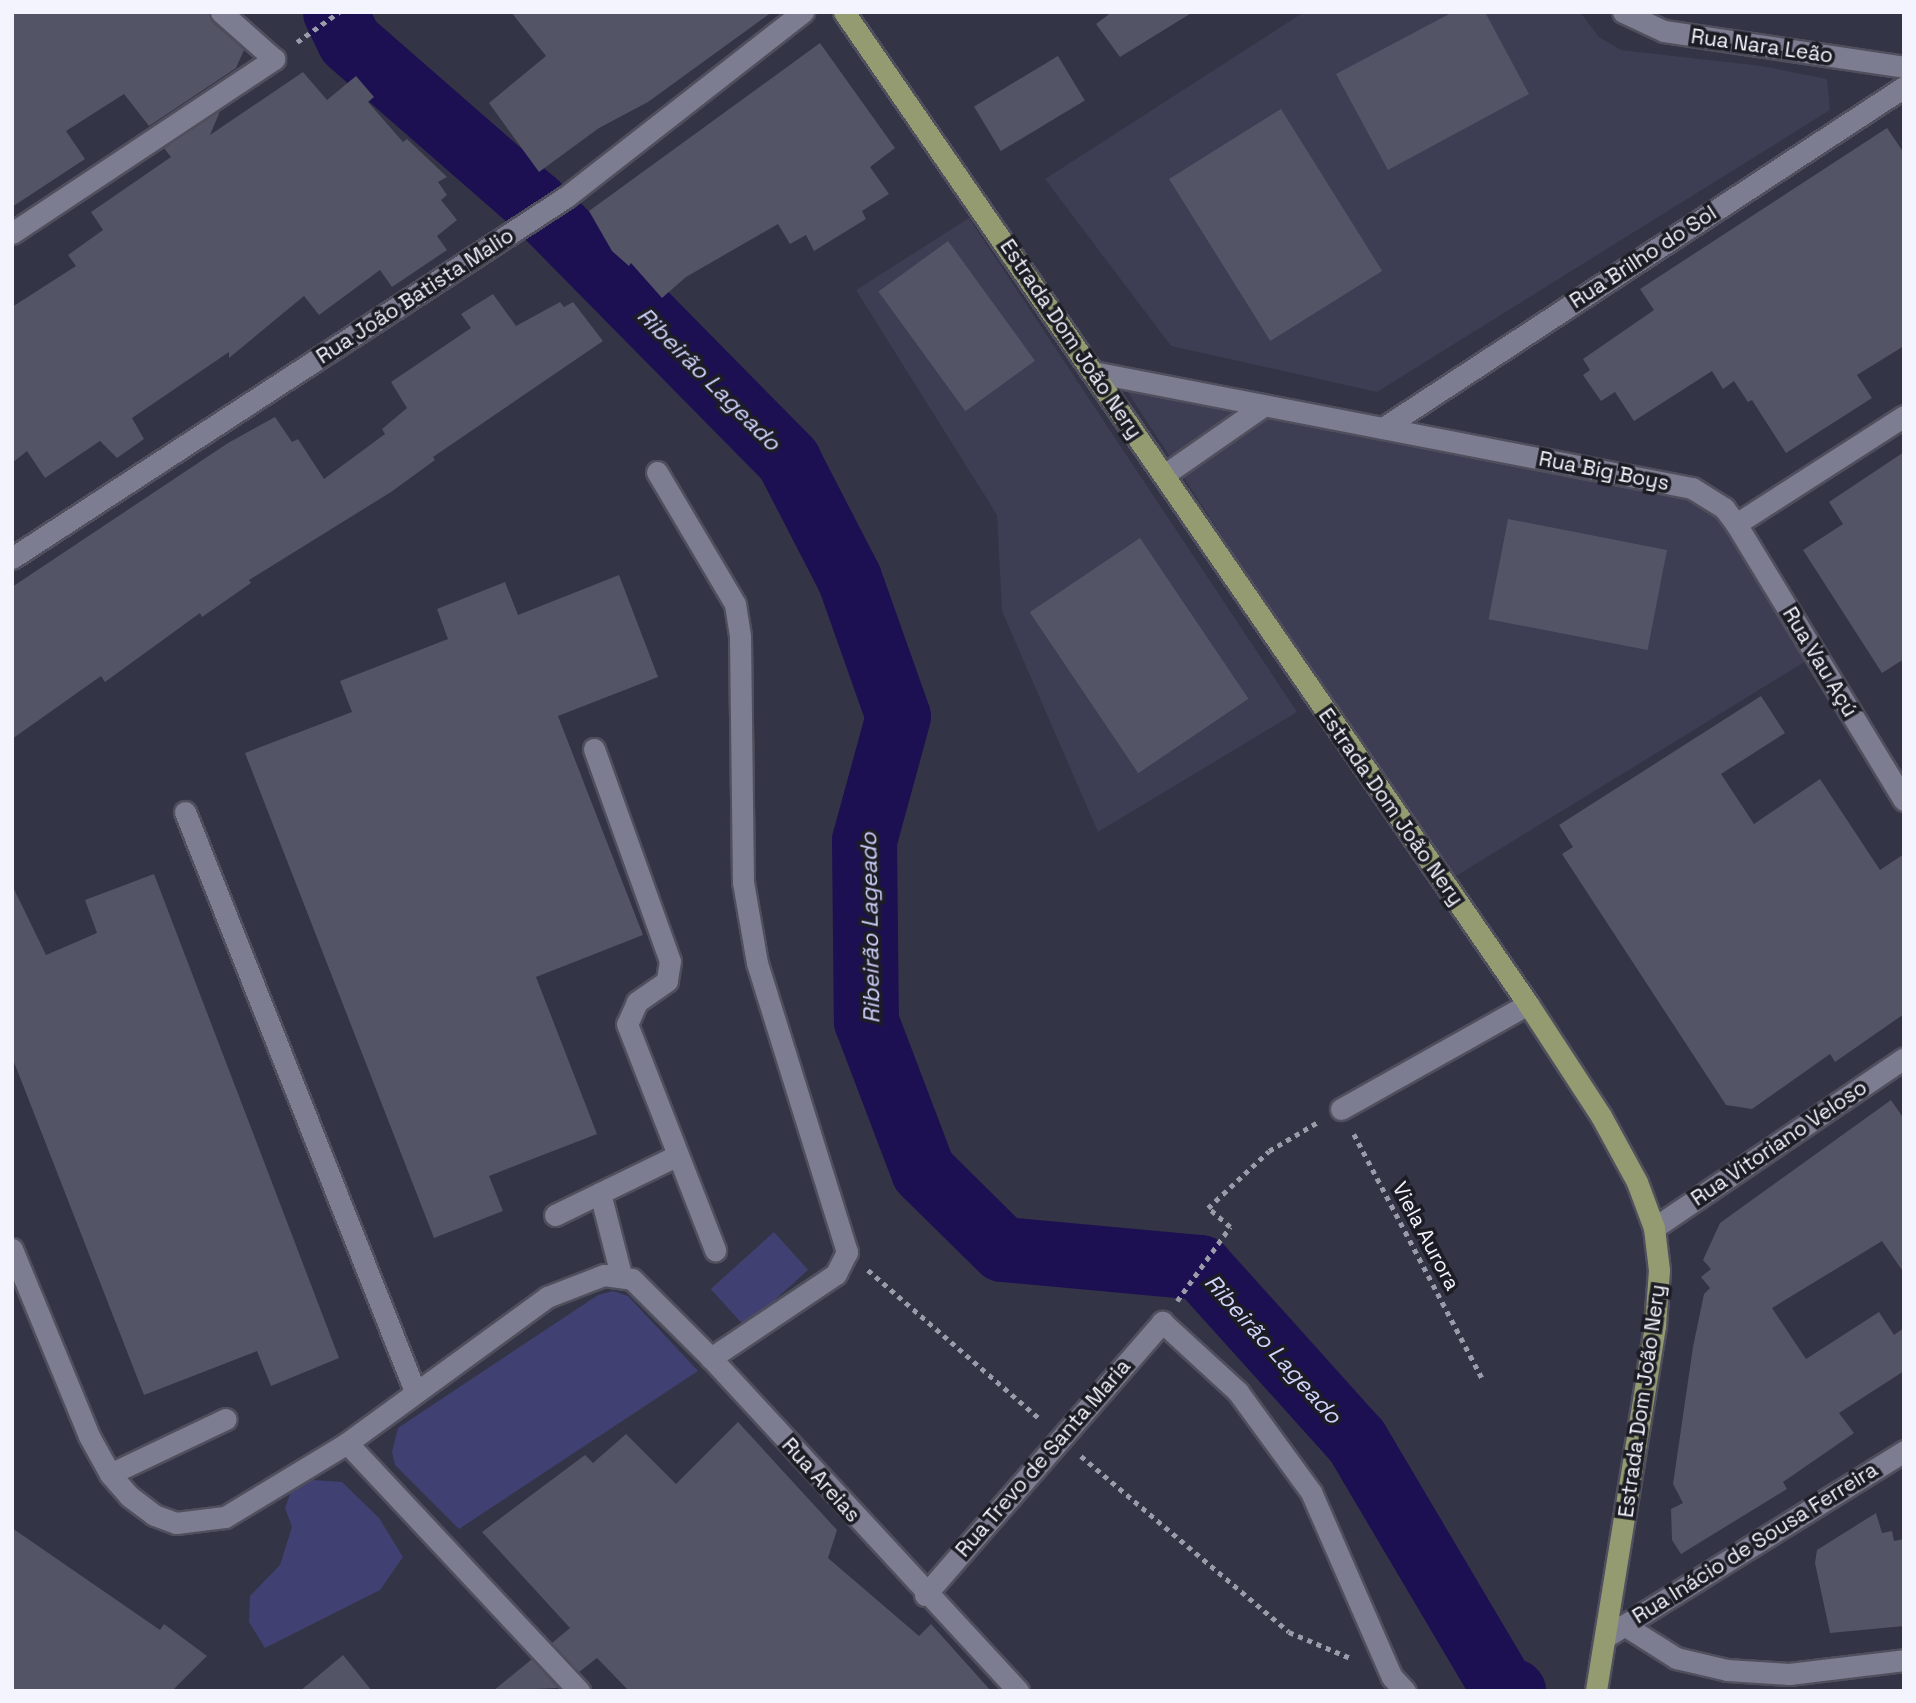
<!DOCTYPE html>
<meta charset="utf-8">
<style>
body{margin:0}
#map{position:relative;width:1916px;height:1703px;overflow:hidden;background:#333445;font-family:"Space Grotesk",sans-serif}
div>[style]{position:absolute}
.built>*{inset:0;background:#3d3d53}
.green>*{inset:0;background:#414073;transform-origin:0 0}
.river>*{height:65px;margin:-32.5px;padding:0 32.5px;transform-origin:32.5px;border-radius:32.5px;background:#1c1052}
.building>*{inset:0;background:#535466;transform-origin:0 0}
.path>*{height:4.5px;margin-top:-2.25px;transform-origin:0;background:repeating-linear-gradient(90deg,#9b9ca9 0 5px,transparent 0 10px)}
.roads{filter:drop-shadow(2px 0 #4f4f5d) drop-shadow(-2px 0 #4f4f5d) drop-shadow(0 2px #4f4f5d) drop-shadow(0 -2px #4f4f5d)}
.lane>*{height:21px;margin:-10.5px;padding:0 10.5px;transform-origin:10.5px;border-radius:10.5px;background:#7c7d91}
.street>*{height:21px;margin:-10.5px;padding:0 10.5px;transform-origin:10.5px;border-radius:10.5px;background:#7c7d91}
.secondary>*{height:21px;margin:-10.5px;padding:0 10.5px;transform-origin:10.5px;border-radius:10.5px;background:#7c7d91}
.primary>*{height:21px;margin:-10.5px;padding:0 10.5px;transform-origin:10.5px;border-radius:10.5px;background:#949b71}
span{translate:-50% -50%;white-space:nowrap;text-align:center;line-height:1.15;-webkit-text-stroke:7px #1c1c24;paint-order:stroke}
.street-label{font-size:21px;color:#f3f4fd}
.water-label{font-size:23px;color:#d0d3fc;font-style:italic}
.frame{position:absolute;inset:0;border:14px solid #f3f4fd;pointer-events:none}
</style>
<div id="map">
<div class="built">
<i style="clip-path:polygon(1304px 12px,1580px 12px,1599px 37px,1621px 50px,1762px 66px,1827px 79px,1830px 110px,1377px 392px,1171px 346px,1045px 179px)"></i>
<i style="clip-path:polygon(969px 218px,1297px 712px,1098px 832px,1002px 611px,997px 515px,856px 290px)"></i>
<i style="clip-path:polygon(1115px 373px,1704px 491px,1816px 655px,1448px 881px)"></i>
</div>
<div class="green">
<i style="left:774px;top:1232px;width:51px;height:85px;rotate:48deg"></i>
<i style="clip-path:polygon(613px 1291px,628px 1296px,698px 1371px,459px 1529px,395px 1465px,392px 1452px,398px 1428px,598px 1295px)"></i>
<i style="clip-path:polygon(313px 1480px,342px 1482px,379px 1518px,403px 1557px,380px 1590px,265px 1648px,249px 1622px,250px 1596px,280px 1565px,292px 1527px,285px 1508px,292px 1489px)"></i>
</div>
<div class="river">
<i style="left:335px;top:12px;width:32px;rotate:64deg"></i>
<i style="left:349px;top:41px;width:247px;rotate:41.1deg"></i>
<i style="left:535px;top:203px;width:361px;rotate:45.4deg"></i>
<i style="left:788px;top:460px;width:133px;rotate:62.7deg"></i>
<i style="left:849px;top:578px;width:146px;rotate:70.5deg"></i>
<i style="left:898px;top:716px;width:129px;rotate:105.3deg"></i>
<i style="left:864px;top:840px;width:181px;rotate:89.4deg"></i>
<i style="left:866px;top:1021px;width:160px;rotate:69.2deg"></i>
<i style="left:923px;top:1171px;width:111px;rotate:44.6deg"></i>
<i style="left:1002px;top:1249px;width:199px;rotate:5.2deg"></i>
<i style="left:1200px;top:1267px;width:233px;rotate:48deg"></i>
<i style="left:1356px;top:1440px;width:287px;rotate:59.4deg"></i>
<i style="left:1502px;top:1687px;width:12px;rotate:20deg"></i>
</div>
<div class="building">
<i style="clip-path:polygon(12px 12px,208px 12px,212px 22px,244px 50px,236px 68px,149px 126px,124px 94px,66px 131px,85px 159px,12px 207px)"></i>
<i style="clip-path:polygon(511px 12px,772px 12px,648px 102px,599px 128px,539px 172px,489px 103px,546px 56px)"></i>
<i style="clip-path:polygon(1112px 12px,1193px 12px,1120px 57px,1096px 24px)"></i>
<i style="clip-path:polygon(1453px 12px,1485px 12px,1529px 94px,1388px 170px,1336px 74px)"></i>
<i style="clip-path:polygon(820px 43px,895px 148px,870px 167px,889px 194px,862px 211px,866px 219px,814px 251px,806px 235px,790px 244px,778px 224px,686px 277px,662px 298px,631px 263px,629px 266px,612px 251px,589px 211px)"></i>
<i style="left:1058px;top:56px;width:52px;height:98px;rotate:59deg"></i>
<i style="clip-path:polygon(303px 72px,327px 100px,356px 76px,374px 97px,368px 102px,403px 142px,407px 139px,447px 177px,438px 182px,447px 195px,441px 200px,457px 220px,437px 236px,447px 250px,392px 287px,380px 270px,319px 315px,304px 296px,229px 358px,229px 352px,132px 418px,144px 439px,117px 458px,100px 441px,45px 478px,27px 451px,12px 463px,12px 307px,76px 266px,68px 255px,103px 230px,91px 212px,171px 157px,164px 148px,220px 111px,210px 135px)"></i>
<i style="left:1281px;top:109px;width:191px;height:132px;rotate:58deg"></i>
<i style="clip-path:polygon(1887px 128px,1904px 153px,1904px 346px,1857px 375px,1872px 398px,1786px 453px,1752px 400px,1748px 402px,1734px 381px,1723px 389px,1712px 371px,1634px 421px,1615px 392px,1601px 401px,1583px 375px,1590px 370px,1583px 359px,1654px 310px,1640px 289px)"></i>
<i style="left:948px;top:241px;width:148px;height:86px;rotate:54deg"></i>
<i style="clip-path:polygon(493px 294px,516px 326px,560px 302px,564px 307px,573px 302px,603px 341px,433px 457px,435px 460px,391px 492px,249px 580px,251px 583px,202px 617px,200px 613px,105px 682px,101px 676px,12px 739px,12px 587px,228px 443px,275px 417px,292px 442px,298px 439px,324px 479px,385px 434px,382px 429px,407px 408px,391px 382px,471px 328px,461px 314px)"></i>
<i style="clip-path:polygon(1904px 452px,1904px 659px,1882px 673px,1803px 550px,1843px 524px,1829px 502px)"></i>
<i style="left:1508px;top:519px;width:162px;height:102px;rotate:11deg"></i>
<i style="left:1140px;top:538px;width:194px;height:133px;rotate:56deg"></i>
<i style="clip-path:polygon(619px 575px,658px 677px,558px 716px,643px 935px,536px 977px,597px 1134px,489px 1176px,503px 1211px,434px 1238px,245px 753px,352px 712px,340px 681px,448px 639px,437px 609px,505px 582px,518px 615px)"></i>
<i style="clip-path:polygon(1761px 696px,1785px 733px,1721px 774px,1754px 824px,1820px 779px,1880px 870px,1904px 854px,1904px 1014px,1835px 1062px,1830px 1054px,1752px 1109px,1726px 1105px,1562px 854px,1573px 847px,1559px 825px)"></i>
<i style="clip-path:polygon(154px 874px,339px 1358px,271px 1386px,257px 1351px,144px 1395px,12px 1057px,12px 885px,46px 955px,97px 933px,85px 900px)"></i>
<i style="clip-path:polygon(1891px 1100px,1904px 1119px,1904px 1273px,1882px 1241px,1772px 1308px,1806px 1359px,1879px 1312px,1894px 1335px,1904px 1328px,1904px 1371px,1839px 1413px,1854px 1433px,1783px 1482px,1787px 1489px,1681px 1554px,1672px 1540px,1671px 1509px,1683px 1503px,1673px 1484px,1693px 1347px,1704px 1294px,1710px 1288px,1701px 1277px,1711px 1269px,1703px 1260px,1720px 1223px)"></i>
<i style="clip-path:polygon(738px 1422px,837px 1530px,828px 1558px,919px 1636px,931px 1624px,991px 1691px,629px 1691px,597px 1658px,579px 1672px,552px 1643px,570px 1628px,482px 1532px,585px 1455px,593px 1463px,626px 1434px,676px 1484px)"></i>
<i style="clip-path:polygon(1876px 1513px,1882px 1533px,1892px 1531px,1894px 1541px,1904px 1539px,1904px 1626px,1830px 1633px,1815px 1563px,1817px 1550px)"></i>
<i style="clip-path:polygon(12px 1528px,160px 1630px,164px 1624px,207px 1656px,172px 1691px,12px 1691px)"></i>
<i style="clip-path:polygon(343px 1655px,372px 1691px,300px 1691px)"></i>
<i style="clip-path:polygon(532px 1659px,558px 1688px,493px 1691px)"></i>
</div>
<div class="path">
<i style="left:297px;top:42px;width:52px;rotate:-35.5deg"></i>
<i style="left:1354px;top:1134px;width:276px;rotate:62.3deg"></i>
<i style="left:868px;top:1270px;width:229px;rotate:40.9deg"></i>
<i style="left:1177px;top:1301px;width:91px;rotate:-54.4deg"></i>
<i style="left:1230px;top:1227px;width:29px;rotate:-139deg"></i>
<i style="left:1208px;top:1208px;width:83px;rotate:-43.1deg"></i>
<i style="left:1269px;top:1151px;width:57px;rotate:-30.6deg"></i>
<i style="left:1081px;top:1456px;width:272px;rotate:40.2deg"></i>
<i style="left:1289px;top:1632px;width:69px;rotate:22.9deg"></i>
</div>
<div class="roads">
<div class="lane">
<i style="left:657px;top:472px;width:153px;rotate:59.4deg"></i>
<i style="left:735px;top:604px;width:33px;rotate:81deg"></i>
<i style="left:740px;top:637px;width:245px;rotate:89.3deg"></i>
<i style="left:743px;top:882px;width:82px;rotate:80.2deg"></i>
<i style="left:757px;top:963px;width:303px;rotate:72.7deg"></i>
<i style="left:847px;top:1252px;width:25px;rotate:117deg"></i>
<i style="left:836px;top:1274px;width:151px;rotate:146.1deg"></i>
<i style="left:1341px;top:1109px;width:214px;rotate:-29.3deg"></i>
</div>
<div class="street">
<i style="left:1623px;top:12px;width:45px;rotate:24.9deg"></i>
<i style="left:1664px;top:31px;width:243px;rotate:8.5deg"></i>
<i style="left:12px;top:233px;width:315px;rotate:-33.6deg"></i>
<i style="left:274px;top:59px;width:71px;rotate:-138.4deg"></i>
<i style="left:1383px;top:428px;width:623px;rotate:-33.21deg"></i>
<i style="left:1736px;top:524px;width:323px;rotate:58.7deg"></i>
<i style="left:12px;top:558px;width:661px;rotate:-33.09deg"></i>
<i style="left:566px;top:197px;width:301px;rotate:-38deg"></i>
<i style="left:594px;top:749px;width:225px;rotate:70.3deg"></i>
<i style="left:670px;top:961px;width:20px;rotate:99deg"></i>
<i style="left:667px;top:981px;width:37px;rotate:145deg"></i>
<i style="left:637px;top:1002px;width:24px;rotate:114deg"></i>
<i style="left:627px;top:1024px;width:243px;rotate:68.7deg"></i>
<i style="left:185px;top:812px;width:623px;rotate:68.34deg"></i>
<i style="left:600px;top:1193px;width:85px;rotate:75.6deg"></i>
<i style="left:555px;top:1215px;width:135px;rotate:-26deg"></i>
<i style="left:1654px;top:1228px;width:302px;rotate:-34.2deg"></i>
<i style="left:12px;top:1249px;width:202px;rotate:67.6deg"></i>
<i style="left:89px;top:1436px;width:43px;rotate:61.1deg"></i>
<i style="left:110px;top:1474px;width:29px;rotate:49deg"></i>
<i style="left:129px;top:1496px;width:31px;rotate:37deg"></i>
<i style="left:154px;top:1515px;width:23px;rotate:20deg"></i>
<i style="left:176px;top:1523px;width:49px;rotate:-7deg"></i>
<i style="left:225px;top:1517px;width:143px;rotate:-31.2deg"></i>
<i style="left:347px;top:1443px;width:248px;rotate:-36.1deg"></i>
<i style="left:547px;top:1297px;width:61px;rotate:-21.1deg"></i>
<i style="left:604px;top:1275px;width:28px;rotate:8deg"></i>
<i style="left:632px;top:1279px;width:112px;rotate:45deg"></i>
<i style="left:711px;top:1358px;width:453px;rotate:47.3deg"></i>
<i style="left:347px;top:1443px;width:340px;rotate:46.9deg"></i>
<i style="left:110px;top:1474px;width:128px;rotate:-25.4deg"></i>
<i style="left:925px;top:1595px;width:362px;rotate:-49deg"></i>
<i style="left:1162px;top:1322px;width:103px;rotate:42.6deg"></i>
<i style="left:1238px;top:1392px;width:124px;rotate:53.9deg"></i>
<i style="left:1311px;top:1492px;width:202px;rotate:66.4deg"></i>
<i style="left:1392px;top:1677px;width:19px;rotate:47deg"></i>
<i style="left:1624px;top:1625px;width:62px;rotate:32.4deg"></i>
<i style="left:1676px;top:1658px;width:52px;rotate:13.2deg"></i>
<i style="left:1727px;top:1670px;width:62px;rotate:3.7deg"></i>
<i style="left:1789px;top:1674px;width:116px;rotate:-6.9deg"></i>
<i style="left:1607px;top:1636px;width:350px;rotate:-31.9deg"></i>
</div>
<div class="secondary">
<i style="left:1093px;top:372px;width:610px;rotate:10.96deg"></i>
<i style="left:1692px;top:488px;width:38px;rotate:32deg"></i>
<i style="left:1724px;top:508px;width:20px;rotate:53deg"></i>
<i style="left:1736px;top:524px;width:200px;rotate:-32.7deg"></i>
<i style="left:1164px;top:475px;width:121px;rotate:-34.9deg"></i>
</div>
<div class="primary">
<i style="left:844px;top:12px;width:1205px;rotate:55.41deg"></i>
<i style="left:1528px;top:1004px;width:134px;rotate:56.9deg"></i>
<i style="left:1601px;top:1116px;width:75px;rotate:61.4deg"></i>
<i style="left:1637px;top:1182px;width:49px;rotate:69.7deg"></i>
<i style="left:1654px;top:1228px;width:42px;rotate:83.2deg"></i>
<i style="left:1659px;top:1270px;width:56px;rotate:94.1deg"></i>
<i style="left:1655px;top:1326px;width:370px;rotate:99.2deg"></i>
</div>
</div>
<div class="street-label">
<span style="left:1762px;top:46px;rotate:8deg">Rua Nara Leão</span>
<span style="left:1643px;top:257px;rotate:-33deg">Rua Brilho do Sol</span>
<span style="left:415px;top:296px;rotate:-33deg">Rua João Batista Malio</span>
<span style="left:1071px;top:339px;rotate:56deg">Estrada Dom João Nery</span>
<span style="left:1604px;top:471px;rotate:11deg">Rua Big Boys</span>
<span style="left:1820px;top:662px;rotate:59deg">Rua Vau Açú</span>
<span style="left:1391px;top:807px;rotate:55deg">Estrada Dom João Nery</span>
<span style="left:1779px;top:1143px;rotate:-34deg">Rua Vitoriano Veloso</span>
<span style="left:1426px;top:1236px;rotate:62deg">Viela Aurora</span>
<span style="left:1642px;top:1401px;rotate:-82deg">Estrada Dom João Nery</span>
<span style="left:1043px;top:1458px;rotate:-49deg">Rua Trevo de Santa Maria</span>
<span style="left:821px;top:1480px;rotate:48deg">Rua Areias</span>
<span style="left:1755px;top:1543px;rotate:-32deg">Rua Inácio de Sousa Ferreira</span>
</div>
<div class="water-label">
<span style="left:709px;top:379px;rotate:45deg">Ribeirão Lageado</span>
<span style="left:870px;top:928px;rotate:-91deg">Ribeirão Lageado</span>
<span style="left:1273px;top:1349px;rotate:48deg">Ribeirão Lageado</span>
</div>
<div class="frame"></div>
</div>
